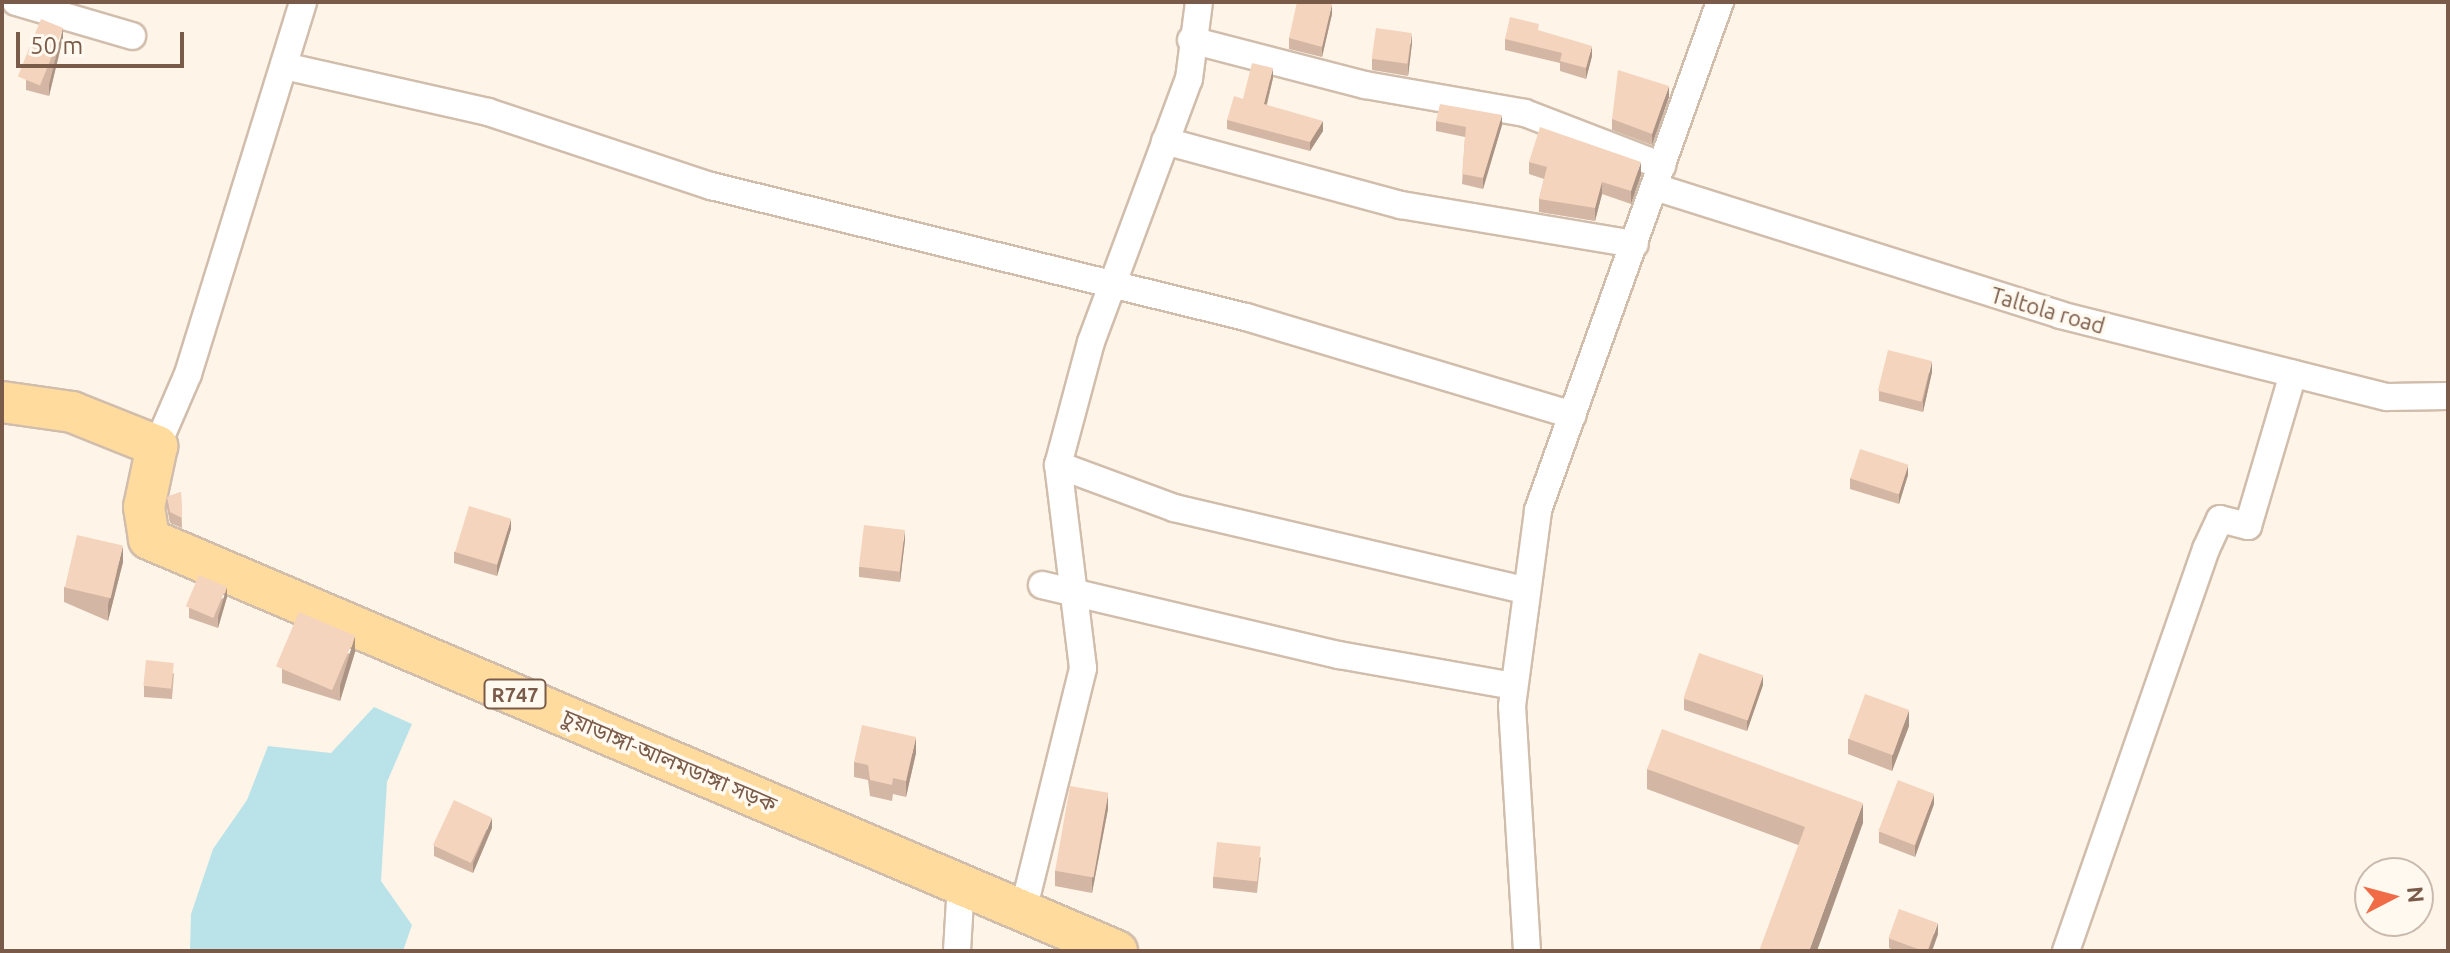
<!DOCTYPE html>
<meta charset="utf-8">
<style>
body{margin:0}
#map{position:relative;width:2450px;height:953px;overflow:hidden;background:#fef5e8;font-family:Ubuntu,"Noto Sans Bengali",sans-serif}
div>[style]{position:absolute}
.water>*{inset:0;background:#bae2e9}
.roads{filter:drop-shadow(2px 0 #d1bdac) drop-shadow(-2px 0 #d1bdac) drop-shadow(0 2px #d1bdac) drop-shadow(0 -2px #d1bdac)}
.minor>*{height:26px;margin:-13px;padding:0 13px;transform-origin:13px;border-radius:13px;background:#fff}
.primary>*{height:40px;margin:-20px;padding:0 20px;transform-origin:20px;border-radius:20px;background:#ffdb9e}
.wall>*{inset:0;background:#d3b6a3}
.shaded-wall>*{inset:0;background:#ac9485}
.building>*{inset:0;background:#f5d4be;transform-origin:0 0}
span{translate:-50% -50%;white-space:nowrap;text-align:center;line-height:1.15;-webkit-text-stroke:7px #fff9f0;paint-order:stroke}
.shield-label span{padding:2px 6px;background:#fff9f0;border:2px solid;border-radius:6px;-webkit-text-stroke-width:0}
.shield-label{font-size:20px;color:#7a5b49;font-weight:700}
.street-label{font-size:22px;color:#7a5b49}
.frame{position:absolute;inset:0;border:4px solid #7a5b49;pointer-events:none}
.north{position:absolute;left:2354px;top:857px;width:80px;height:80px;box-sizing:border-box;background:#fff9f0;border:2px solid #cabaad;border-radius:50%;rotate:84deg;font-size:22px;font-weight:700;line-height:32px;text-align:center;color:#7a5b49}
.north::after{content:'';display:block;margin:auto;width:28px;height:36px;background:#ef6c46;clip-path:polygon(50% 0,100% 100%,50% 72%,0 100%)}
.scale{position:absolute;left:16px;top:32px;width:168px;height:36px;box-sizing:border-box;border:4px solid #7a5b49;border-top:0;padding-left:10px;font-size:24px;line-height:28px;white-space:nowrap;color:#7a5b49;-webkit-text-stroke:6px #fff9f0;paint-order:stroke}
</style>
<div id="map">
<div class="water">
<i style="clip-path:polygon(374px 707px,412px 724px,387px 782px,381px 881px,412px 925px,403px 951px,190px 951px,191px 914px,213px 849px,247px 800px,268px 746px,331px 753px)"></i>
</div>
<div class="roads">
<div class="minor">
<i style="left:16px;top:2px;width:121px;rotate:16.3deg"></i>
<i style="left:1191px;top:40px;width:180px;rotate:14.5deg"></i>
<i style="left:1365px;top:85px;width:162px;rotate:9.9deg"></i>
<i style="left:1525px;top:113px;width:147px;rotate:21.1deg"></i>
<i style="left:284px;top:66px;width:209px;rotate:12.7deg"></i>
<i style="left:488px;top:112px;width:235px;rotate:18.4deg"></i>
<i style="left:711px;top:186px;width:551px;rotate:13.76deg"></i>
<i style="left:1246px;top:317px;width:341px;rotate:16.7deg"></i>
<i style="left:1165px;top:141px;width:245px;rotate:15.2deg"></i>
<i style="left:1401px;top:205px;width:237px;rotate:9.5deg"></i>
<i style="left:1655px;top:187px;width:425px;rotate:17.5deg"></i>
<i style="left:2060px;top:315px;width:337px;rotate:14.1deg"></i>
<i style="left:2387px;top:397px;width:61px;rotate:-0.9deg"></i>
<i style="left:157px;top:446px;width:78px;rotate:-66.7deg"></i>
<i style="left:188px;top:374px;width:389px;rotate:-72.8deg"></i>
<i style="left:1058px;top:465px;width:124px;rotate:20.3deg"></i>
<i style="left:1174px;top:508px;width:359px;rotate:13.2deg"></i>
<i style="left:1042px;top:585px;width:305px;rotate:13.3deg"></i>
<i style="left:1339px;top:655px;width:177px;rotate:10.1deg"></i>
<i style="left:1023px;top:911px;width:250px;rotate:-76.1deg"></i>
<i style="left:1083px;top:668px;width:205px;rotate:-97deg"></i>
<i style="left:1058px;top:465px;width:127px;rotate:-75deg"></i>
<i style="left:1091px;top:342px;width:281px;rotate:-69.6deg"></i>
<i style="left:1189px;top:79px;width:78px;rotate:-82.6deg"></i>
<i style="left:957px;top:951px;width:67px;rotate:-86.6deg"></i>
<i style="left:1527px;top:951px;width:245px;rotate:-93.5deg"></i>
<i style="left:1512px;top:706px;width:198px;rotate:-82.4deg"></i>
<i style="left:1538px;top:510px;width:540px;rotate:-70.29deg"></i>
<i style="left:2066px;top:951px;width:426px;rotate:-70.8deg"></i>
<i style="left:2206px;top:549px;width:33px;rotate:-65deg"></i>
<i style="left:2220px;top:519px;width:29px;rotate:14deg"></i>
<i style="left:2248px;top:526px;width:159px;rotate:-73.5deg"></i>
</div>
<div class="primary">
<i style="left:2px;top:402px;width:71px;rotate:8.1deg"></i>
<i style="left:72px;top:412px;width:92px;rotate:21.8deg"></i>
<i style="left:157px;top:446px;width:62px;rotate:102deg"></i>
<i style="left:144px;top:507px;width:32px;rotate:81deg"></i>
<i style="left:149px;top:539px;width:1052px;rotate:23.06deg"></i>
</div>
</div>
<div class="wall">
<i style="clip-path:polygon(1332px 14px,1322px 57px,1289px 49px,1289px 38px)"></i>
<i style="clip-path:polygon(1539px 31px,1592px 56px,1586px 79px,1560px 71px,1560px 63px,1505px 50px,1505px 39px)"></i>
<i style="clip-path:polygon(63px 38px,49px 96px,26px 90px,26px 79px)"></i>
<i style="clip-path:polygon(1412px 43px,1408px 76px,1372px 70px,1372px 59px)"></i>
<i style="clip-path:polygon(1273px 78px,1267px 105px,1323px 131px,1310px 151px,1227px 129px,1227px 120px,1243px 99px)"></i>
<i style="clip-path:polygon(1669px 97px,1652px 145px,1612px 130px,1612px 119px)"></i>
<i style="clip-path:polygon(1436px 121px,1502px 125px,1483px 189px,1462px 184px,1465px 137px,1436px 131px)"></i>
<i style="clip-path:polygon(1529px 162px,1641px 175px,1631px 204px,1602px 194px,1595px 221px,1539px 212px,1539px 199px,1544px 179px,1529px 174px)"></i>
<i style="clip-path:polygon(1932px 372px,1923px 412px,1879px 401px,1879px 391px)"></i>
<i style="clip-path:polygon(1908px 475px,1899px 504px,1850px 489px,1850px 478px)"></i>
<i style="clip-path:polygon(181px 492px,182px 528px,170px 523px,167px 508px,167px 497px)"></i>
<i style="clip-path:polygon(511px 529px,497px 576px,454px 563px,454px 552px)"></i>
<i style="clip-path:polygon(905px 540px,900px 582px,859px 577px,859px 567px)"></i>
<i style="clip-path:polygon(123px 562px,108px 621px,64px 602px,64px 587px)"></i>
<i style="clip-path:polygon(227px 597px,218px 628px,189px 618px,189px 608px)"></i>
<i style="clip-path:polygon(355px 652px,340px 701px,282px 683px,282px 668px)"></i>
<i style="clip-path:polygon(174px 673px,172px 699px,144px 697px,144px 686px)"></i>
<i style="clip-path:polygon(1763px 685px,1747px 731px,1684px 710px,1684px 699px)"></i>
<i style="clip-path:polygon(1909px 726px,1892px 771px,1848px 754px,1848px 739px)"></i>
<i style="clip-path:polygon(916px 753px,906px 797px,893px 794px,892px 801px,870px 796px,868px 780px,854px 777px,854px 762px)"></i>
<i style="clip-path:polygon(1647px 769px,1863px 823px,1798px 845px,1647px 789px)"></i>
<i style="clip-path:polygon(1934px 804px,1915px 857px,1879px 843px,1879px 832px)"></i>
<i style="clip-path:polygon(1108px 809px,1092px 893px,1055px 886px,1055px 871px)"></i>
<i style="clip-path:polygon(492px 828px,473px 873px,434px 856px,434px 846px)"></i>
<i style="clip-path:polygon(1261px 857px,1257px 893px,1213px 888px,1213px 877px)"></i>
<i style="clip-path:polygon(1938px 934px,1932px 951px,1897px 951px,1889px 948px,1889px 938px)"></i>
</div>
<div class="shaded-wall">
<i style="clip-path:polygon(1332px 4px,1332px 14px,1322px 57px,1322px 47px)"></i>
<i style="clip-path:polygon(63px 28px,63px 38px,49px 96px,49px 85px)"></i>
<i style="clip-path:polygon(1412px 33px,1412px 43px,1408px 76px,1408px 66px)"></i>
<i style="clip-path:polygon(1592px 46px,1592px 56px,1586px 79px,1586px 68px)"></i>
<i style="clip-path:polygon(1273px 68px,1273px 78px,1264px 114px,1264px 104px)"></i>
<i style="clip-path:polygon(1669px 86px,1669px 97px,1652px 145px,1652px 134px)"></i>
<i style="clip-path:polygon(1502px 115px,1502px 125px,1483px 189px,1483px 178px)"></i>
<i style="clip-path:polygon(1323px 121px,1323px 131px,1310px 151px,1310px 142px)"></i>
<i style="clip-path:polygon(1641px 162px,1641px 175px,1631px 204px,1631px 191px)"></i>
<i style="clip-path:polygon(1602px 182px,1602px 194px,1595px 221px,1595px 208px)"></i>
<i style="clip-path:polygon(1932px 361px,1932px 372px,1923px 412px,1923px 401px)"></i>
<i style="clip-path:polygon(1908px 465px,1908px 475px,1899px 504px,1899px 494px)"></i>
<i style="clip-path:polygon(511px 519px,511px 529px,497px 576px,497px 565px)"></i>
<i style="clip-path:polygon(905px 530px,905px 540px,900px 582px,900px 572px)"></i>
<i style="clip-path:polygon(123px 546px,123px 562px,108px 621px,108px 605px)"></i>
<i style="clip-path:polygon(227px 587px,227px 597px,218px 628px,218px 617px)"></i>
<i style="clip-path:polygon(355px 636px,355px 652px,340px 701px,340px 686px)"></i>
<i style="clip-path:polygon(1763px 675px,1763px 685px,1747px 731px,1747px 721px)"></i>
<i style="clip-path:polygon(1909px 710px,1909px 726px,1892px 771px,1892px 755px)"></i>
<i style="clip-path:polygon(916px 737px,916px 753px,906px 797px,906px 781px)"></i>
<i style="clip-path:polygon(1108px 793px,1108px 809px,1092px 893px,1092px 878px)"></i>
<i style="clip-path:polygon(1934px 794px,1934px 804px,1915px 857px,1915px 846px)"></i>
<i style="clip-path:polygon(1863px 803px,1863px 823px,1817px 951px,1809px 951px)"></i>
<i style="clip-path:polygon(492px 818px,492px 828px,473px 873px,473px 863px)"></i>
<i style="clip-path:polygon(1938px 923px,1938px 934px,1932px 951px,1928px 951px)"></i>
</div>
<div class="building">
<i style="clip-path:polygon(1297px 2px,1324px 2px,1332px 4px,1322px 47px,1289px 38px)"></i>
<i style="clip-path:polygon(1510px 17px,1539px 24px,1538px 30px,1592px 46px,1586px 68px,1560px 61px,1562px 53px,1505px 39px)"></i>
<i style="left:41px;top:19px;width:24px;height:62px;rotate:22deg"></i>
<i style="left:1376px;top:28px;width:36px;height:31px;rotate:8deg"></i>
<i style="clip-path:polygon(1252px 63px,1273px 68px,1264px 104px,1323px 121px,1310px 142px,1227px 120px,1234px 96px,1243px 99px)"></i>
<i style="clip-path:polygon(1618px 70px,1669px 86px,1652px 134px,1612px 119px)"></i>
<i style="clip-path:polygon(1440px 104px,1502px 115px,1483px 178px,1462px 174px,1466px 127px,1436px 121px)"></i>
<i style="clip-path:polygon(1540px 127px,1641px 162px,1631px 191px,1602px 182px,1595px 208px,1539px 199px,1547px 167px,1529px 162px)"></i>
<i style="left:1888px;top:350px;width:45px;height:42px;rotate:14deg"></i>
<i style="left:1860px;top:449px;width:51px;height:31px;rotate:18deg"></i>
<i style="clip-path:polygon(181px 492px,182px 518px,170px 512px,167px 497px)"></i>
<i style="left:469px;top:506px;width:44px;height:48px;rotate:17deg"></i>
<i style="left:864px;top:525px;width:41px;height:42px;rotate:7deg"></i>
<i style="left:77px;top:535px;width:47px;height:54px;rotate:13deg"></i>
<i style="left:199px;top:575px;width:30px;height:34px;rotate:23deg"></i>
<i style="left:299px;top:612px;width:61px;height:59px;rotate:23deg"></i>
<i style="left:1699px;top:653px;width:68px;height:48px;rotate:19deg"></i>
<i style="left:146px;top:660px;width:28px;height:26px;rotate:6deg"></i>
<i style="left:1865px;top:694px;width:47px;height:48px;rotate:20deg"></i>
<i style="clip-path:polygon(862px 725px,916px 737px,906px 781px,893px 778px,892px 785px,870px 780px,868px 765px,854px 762px)"></i>
<i style="clip-path:polygon(1662px 729px,1863px 803px,1809px 951px,1759px 951px,1805px 827px,1647px 769px)"></i>
<i style="left:1898px;top:780px;width:39px;height:55px;rotate:21deg"></i>
<i style="left:1070px;top:786px;width:39px;height:86px;rotate:10deg"></i>
<i style="left:454px;top:800px;width:42px;height:50px;rotate:25deg"></i>
<i style="left:1217px;top:842px;width:44px;height:35px;rotate:6deg"></i>
<i style="left:1899px;top:909px;width:41px;height:31px;rotate:20deg"></i>
</div>
<div class="shield-label">
<span style="left:515px;top:694px">R747</span>
</div>
<div class="street-label">
<span style="left:2048px;top:310px;rotate:16deg">Taltola road</span>
<span style="left:670px;top:760px;rotate:23deg">চুয়াডাঙ্গা-আলমডাঙ্গা সড়ক</span>
</div>
<div class="frame"></div>
<div class="north">N</div>
<div class="scale">50 m</div>
</div>
